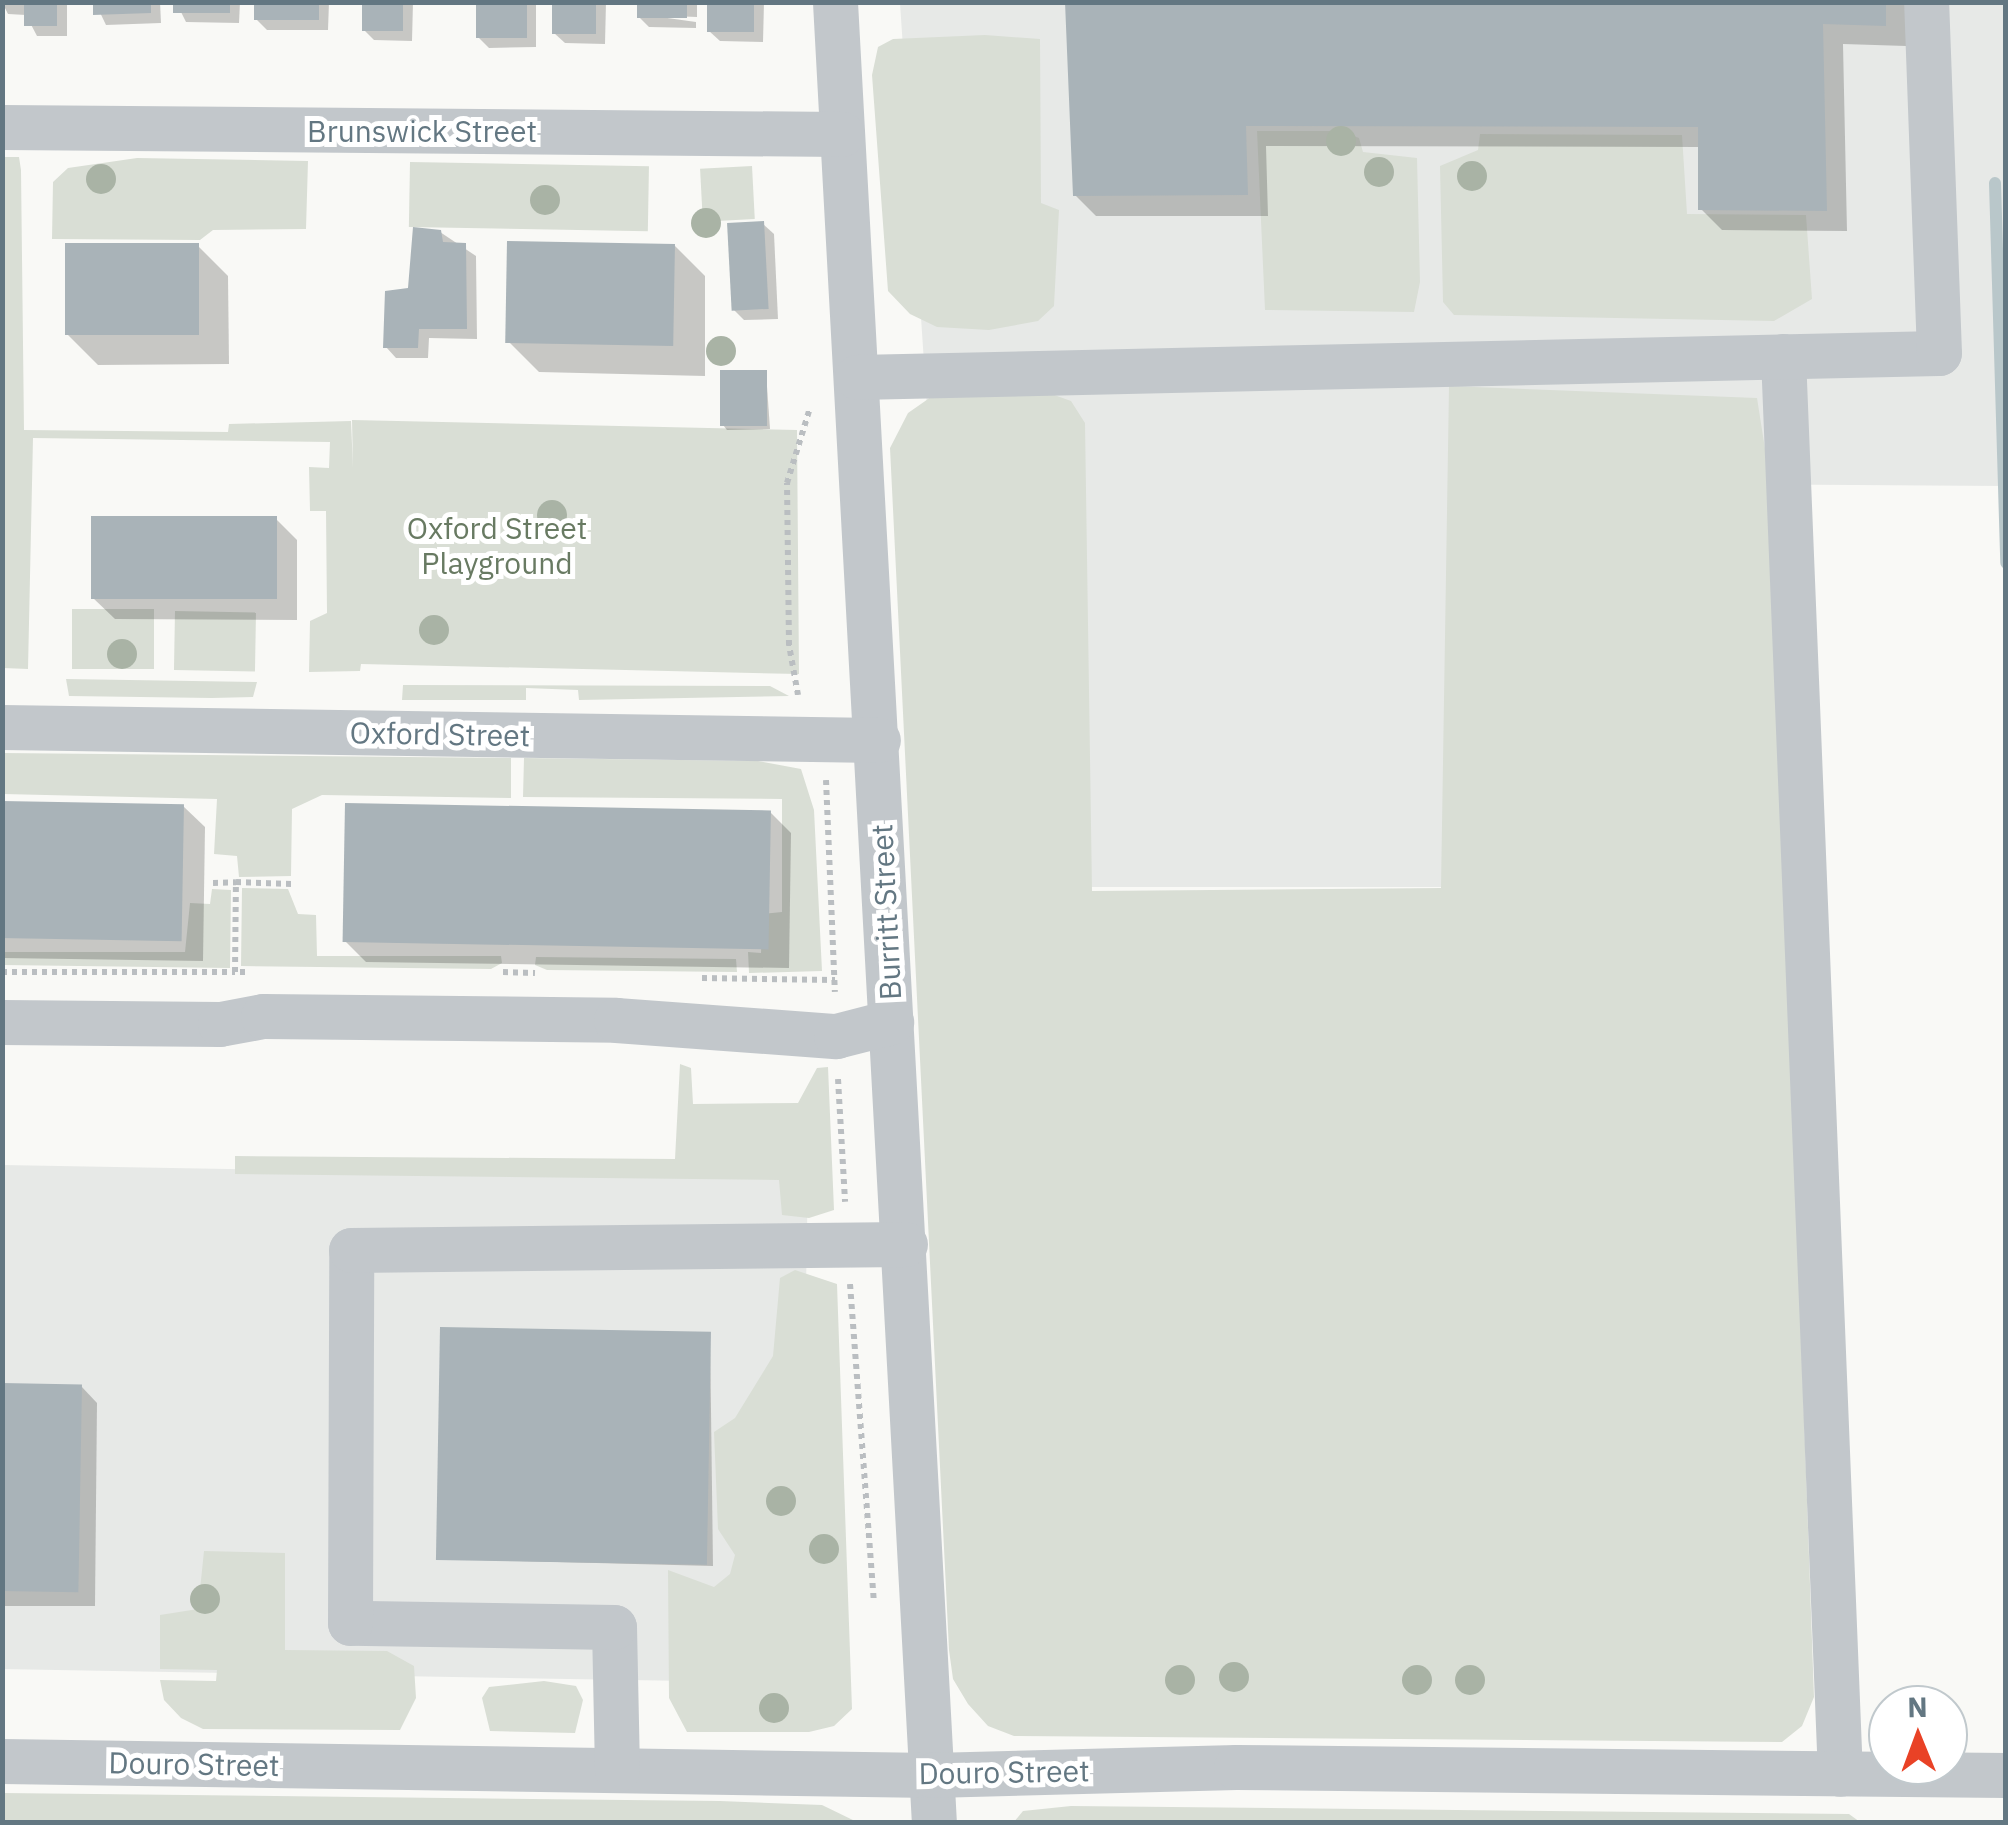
<!DOCTYPE html>
<style>
body{margin:0}
#map{position:relative;width:2008px;height:1825px;overflow:hidden;background:#f9f9f6;font-family:"IBM Plex Sans",sans-serif}
div>[style]{position:absolute}
.built>*{inset:0;background:#e7e9e7;transform-origin:0 0}
.green>*{inset:0;background:#d9ded5;transform-origin:0 0}
.shadow>*{inset:0;background:#0003}
.stream>*{height:12px;margin:-6px;padding:0 6px;transform-origin:6px;border-radius:6px;background:#b9c7ca}
.building>*{inset:0;background:#a9b3b8;transform-origin:0 0}
.path>*{height:6px;margin-top:-3px;transform-origin:0;background:repeating-linear-gradient(90deg,#babec1 0 5px,transparent 0 10px)}
.minor>*{height:45px;margin:-22.5px;padding:0 22.5px;transform-origin:22.5px;border-radius:22.5px;background:#c2c7cb}
.trees>*{width:30px;height:30px;margin:-15px;border-radius:50%;background:#a9b3a5}
span{translate:-50% -50%;white-space:nowrap;text-align:center;line-height:1.15;-webkit-text-stroke:10px #fff;paint-order:stroke}
.street-label{font-size:30px;color:#637782}
.park-label{font-size:30px;color:#687a62}
.frame{position:absolute;inset:0;border:5px solid #637782;pointer-events:none}
.north{position:absolute;left:1868px;top:1685px;width:100px;height:100px;box-sizing:border-box;background:#fff;border:2px solid #c1c9cd;border-radius:50%;rotate:359deg;font-size:28px;font-weight:700;line-height:40px;text-align:center;color:#637782}
.north::after{content:'';display:block;margin:auto;width:35px;height:45px;background:#e94226;clip-path:polygon(50% 0,100% 100%,50% 72%,0 100%)}
</style>
<div id="map">
<div class="built">
<i style="clip-path:polygon(900px 3px,2005px 3px,2005px 486px,1689px 484px,1695px 887px,959px 887px)"></i>
<i style="left:3px;top:1165px;width:805px;height:504px;rotate:1deg"></i>
</div>
<div class="green">
<i style="clip-path:polygon(985px 35px,1040px 39px,1041px 203px,1059px 210px,1054px 306px,1038px 321px,989px 330px,937px 327px,910px 314px,888px 291px,872px 75px,878px 47px,893px 39px)"></i>
<i style="clip-path:polygon(1257px 131px,1342px 131px,1359px 138px,1363px 152px,1417px 158px,1420px 282px,1414px 312px,1265px 310px)"></i>
<i style="clip-path:polygon(1480px 134px,1682px 135px,1687px 214px,1806px 215px,1812px 299px,1774px 321px,1454px 315px,1443px 302px,1440px 166px,1478px 150px)"></i>
<i style="clip-path:polygon(3px 157px,19px 157px,21px 170px,24px 430px,228px 432px,229px 424px,351px 421px,353px 468px,352px 420px,797px 430px,799px 674px,361px 664px,360px 671px,309px 672px,310px 621px,327px 613px,326px 511px,310px 511px,309px 467px,329px 468px,330px 442px,33px 438px,28px 669px,3px 668px)"></i>
<i style="clip-path:polygon(137px 158px,308px 161px,306px 229px,213px 230px,200px 240px,52px 239px,53px 182px,68px 168px)"></i>
<i style="left:410px;top:162px;width:239px;height:65px;rotate:1deg"></i>
<i style="left:752px;top:166px;width:53px;height:52px;rotate:87deg"></i>
<i style="clip-path:polygon(1449px 386px,1757px 398px,1771px 487px,1814px 1697px,1802px 1726px,1782px 1742px,1014px 1736px,988px 1726px,968px 1704px,953px 1679px,949px 1650px,890px 448px,908px 413px,941px 390px,1043px 391px,1071px 401px,1085px 423px,1092px 891px,1441px 888px)"></i>
<i style="left:72px;top:609px;width:82px;height:60px"></i>
<i style="left:175px;top:611px;width:81px;height:59px;rotate:1deg"></i>
<i style="clip-path:polygon(66px 679px,257px 682px,253px 697px,212px 698px,69px 696px)"></i>
<i style="clip-path:polygon(403px 685px,770px 686px,789px 696px,579px 700px,578px 690px,526px 688px,526px 700px,402px 700px)"></i>
<i style="clip-path:polygon(3px 753px,511px 758px,511px 798px,322px 795px,292px 809px,291px 876px,239px 877px,237px 856px,214px 854px,217px 799px,3px 794px)"></i>
<i style="clip-path:polygon(524px 758px,758px 761px,801px 769px,814px 810px,822px 971px,749px 973px,748px 952px,761px 953px,762px 914px,782px 912px,782px 799px,523px 797px)"></i>
<i style="clip-path:polygon(242px 888px,288px 889px,298px 914px,316px 915px,317px 956px,501px 956px,502px 963px,491px 969px,241px 966px)"></i>
<i style="clip-path:polygon(212px 889px,231px 890px,230px 968px,3px 965px,3px 952px,185px 952px,190px 903px,210px 904px)"></i>
<i style="clip-path:polygon(536px 957px,736px 959px,737px 972px,547px 970px,535px 965px)"></i>
<i style="clip-path:polygon(680px 1064px,691px 1068px,693px 1104px,798px 1103px,817px 1068px,828px 1067px,834px 1210px,809px 1218px,782px 1215px,779px 1180px,235px 1174px,235px 1156px,675px 1159px)"></i>
<i style="clip-path:polygon(795px 1270px,837px 1284px,852px 1709px,834px 1726px,809px 1732px,687px 1732px,669px 1698px,668px 1570px,714px 1587px,730px 1574px,735px 1555px,718px 1529px,714px 1432px,735px 1418px,773px 1356px,780px 1278px)"></i>
<i style="clip-path:polygon(204px 1551px,285px 1553px,285px 1650px,387px 1651px,414px 1666px,416px 1698px,400px 1730px,203px 1729px,181px 1718px,164px 1700px,160px 1680px,216px 1681px,217px 1670px,160px 1669px,160px 1615px,198px 1609px)"></i>
<i style="clip-path:polygon(544px 1681px,576px 1686px,583px 1700px,575px 1733px,490px 1731px,482px 1698px,489px 1687px)"></i>
<i style="clip-path:polygon(3px 1793px,720px 1801px,822px 1805px,857px 1822px,3px 1822px)"></i>
<i style="clip-path:polygon(1071px 1806px,1849px 1814px,1860px 1822px,1014px 1822px,1023px 1811px)"></i>
</div>
<div class="shadow">
<i style="clip-path:polygon(2px 2px,67px 2px,67px 36px,37px 36px,26px 15px,8px 14px)"></i>
<i style="clip-path:polygon(95px 2px,160px 2px,161px 23px,106px 25px)"></i>
<i style="clip-path:polygon(176px 2px,240px 2px,239px 23px,186px 22px)"></i>
<i style="clip-path:polygon(256px 2px,329px 2px,328px 30px,267px 30px,256px 19px)"></i>
<i style="clip-path:polygon(365px 2px,413px 2px,412px 41px,374px 40px,364px 30px)"></i>
<i style="clip-path:polygon(478px 2px,536px 2px,536px 47px,489px 48px,478px 37px)"></i>
<i style="clip-path:polygon(555px 2px,606px 2px,605px 44px,565px 43px,554px 33px)"></i>
<i style="clip-path:polygon(639px 2px,697px 2px,697px 17px,646px 15px,696px 22px,696px 28px,649px 27px,639px 17px)"></i>
<i style="clip-path:polygon(710px 2px,764px 2px,763px 42px,720px 41px,709px 31px)"></i>
<i style="clip-path:polygon(1067px 2px,1906px 2px,1906px 46px,1843px 44px,1847px 231px,1722px 230px,1701px 209px,1700px 147px,1266px 146px,1268px 216px,1096px 216px,1075px 195px)"></i>
<i style="clip-path:polygon(763px 224px,774px 234px,778px 319px,744px 320px,734px 310px)"></i>
<i style="clip-path:polygon(440px 232px,476px 256px,477px 339px,429px 338px,428px 358px,396px 358px,386px 347px)"></i>
<i style="clip-path:polygon(674px 245px,705px 276px,705px 376px,539px 372px,509px 342px)"></i>
<i style="clip-path:polygon(198px 246px,228px 276px,229px 364px,98px 365px,68px 335px)"></i>
<i style="clip-path:polygon(766px 372px,770px 429px,727px 430px,723px 425px)"></i>
<i style="clip-path:polygon(276px 519px,297px 540px,297px 620px,115px 619px,93px 598px)"></i>
<i style="clip-path:polygon(2px 803px,183px 806px,205px 827px,203px 961px,2px 958px)"></i>
<i style="clip-path:polygon(770px 812px,791px 833px,789px 968px,366px 962px,345px 941px)"></i>
<i style="clip-path:polygon(710px 1332px,713px 1566px,441px 1559px)"></i>
<i style="clip-path:polygon(2px 1386px,81px 1386px,97px 1403px,95px 1606px,2px 1606px)"></i>
</div>
<div class="stream">
<i style="left:1995px;top:183px;width:380px;rotate:88.3deg"></i>
</div>
<div class="building">
<i style="left:24px;top:2px;width:33px;height:24px"></i>
<i style="clip-path:polygon(93px 2px,151px 2px,151px 13px,93px 15px)"></i>
<i style="left:173px;top:2px;width:57px;height:11px"></i>
<i style="left:254px;top:2px;width:65px;height:18px"></i>
<i style="left:362px;top:2px;width:41px;height:29px"></i>
<i style="left:476px;top:2px;width:51px;height:36px"></i>
<i style="left:552px;top:2px;width:44px;height:32px"></i>
<i style="left:637px;top:2px;width:50px;height:16px"></i>
<i style="left:707px;top:2px;width:47px;height:30px"></i>
<i style="clip-path:polygon(1065px 2px,1886px 2px,1886px 26px,1823px 24px,1827px 211px,1698px 210px,1698px 127px,1246px 126px,1248px 195px,1073px 196px)"></i>
<i style="left:764px;top:221px;width:88px;height:37px;rotate:87deg"></i>
<i style="clip-path:polygon(413px 227px,441px 230px,443px 242px,466px 243px,467px 329px,419px 329px,418px 348px,383px 348px,385px 291px,408px 288px)"></i>
<i style="left:507px;top:241px;width:168px;height:102px;rotate:1deg"></i>
<i style="left:199px;top:243px;width:92px;height:134px;rotate:90deg"></i>
<i style="left:720px;top:370px;width:47px;height:56px"></i>
<i style="left:91px;top:516px;width:186px;height:83px"></i>
<i style="left:2px;top:801px;width:182px;height:137px;rotate:1deg"></i>
<i style="left:345px;top:803px;width:426px;height:139px;rotate:1deg"></i>
<i style="left:440px;top:1327px;width:271px;height:233px;rotate:1deg"></i>
<i style="left:2px;top:1383px;width:80px;height:208px;rotate:1deg"></i>
</div>
<div class="path">
<i style="left:798px;top:695px;width:51px;rotate:-100.2deg"></i>
<i style="left:789px;top:645px;width:162px;rotate:-90.7deg"></i>
<i style="left:787px;top:483px;width:78px;rotate:-73deg"></i>
<i style="left:826px;top:780px;width:212px;rotate:87.6deg"></i>
<i style="left:213px;top:883px;width:23px;rotate:-2deg"></i>
<i style="left:2px;top:972px;width:233px"></i>
<i style="left:245px;top:972px;width:10px;rotate:180deg"></i>
<i style="left:235px;top:972px;width:90px;rotate:-89.4deg"></i>
<i style="left:236px;top:882px;width:56px;rotate:2deg"></i>
<i style="left:503px;top:972px;width:32px;rotate:2deg"></i>
<i style="left:702px;top:978px;width:133px;rotate:0.9deg"></i>
<i style="left:838px;top:1079px;width:123px;rotate:86.7deg"></i>
<i style="left:850px;top:1284px;width:318px;rotate:85.7deg"></i>
</div>
<div class="minor">
<i style="left:835px;top:2px;width:1823px;rotate:86.89deg"></i>
<i style="left:2px;top:127px;width:840px;rotate:0.48deg"></i>
<i style="left:1783px;top:356px;width:1419px;rotate:87.7deg"></i>
<i style="left:857px;top:377px;width:1082px;rotate:-1.27deg"></i>
<i style="left:1939px;top:353px;width:351px;rotate:-92.1deg"></i>
<i style="left:2px;top:727px;width:876px;rotate:0.85deg"></i>
<i style="left:2px;top:1022px;width:218px;rotate:0.5deg"></i>
<i style="left:220px;top:1024px;width:44px;rotate:-10.5deg"></i>
<i style="left:263px;top:1016px;width:353px;rotate:0.6deg"></i>
<i style="left:616px;top:1020px;width:221px;rotate:4.2deg"></i>
<i style="left:836px;top:1036px;width:57px;rotate:-14.3deg"></i>
<i style="left:2px;top:1761px;width:930px;rotate:0.86deg"></i>
<i style="left:932px;top:1775px;width:304px;rotate:-1.5deg"></i>
<i style="left:1236px;top:1767px;width:770px;rotate:0.6deg"></i>
<i style="left:617px;top:1770px;width:143px;rotate:-91.2deg"></i>
<i style="left:614px;top:1627px;width:264px;rotate:-179.1deg"></i>
<i style="left:350px;top:1623px;width:373px;rotate:-89.8deg"></i>
<i style="left:351px;top:1250px;width:554px;rotate:-0.62deg"></i>
</div>
<div class="trees">
<i style="left:1341px;top:141px"></i>
<i style="left:1379px;top:172px"></i>
<i style="left:1472px;top:176px"></i>
<i style="left:101px;top:179px"></i>
<i style="left:545px;top:200px"></i>
<i style="left:706px;top:223px"></i>
<i style="left:721px;top:351px"></i>
<i style="left:552px;top:515px"></i>
<i style="left:434px;top:630px"></i>
<i style="left:122px;top:654px"></i>
<i style="left:781px;top:1501px"></i>
<i style="left:824px;top:1549px"></i>
<i style="left:205px;top:1599px"></i>
<i style="left:1234px;top:1677px"></i>
<i style="left:1180px;top:1680px"></i>
<i style="left:1417px;top:1680px"></i>
<i style="left:1470px;top:1680px"></i>
<i style="left:774px;top:1708px"></i>
</div>
<div class="street-label">
<span style="left:422px;top:131px">Brunswick Street</span>
<span style="left:440px;top:734px;rotate:1deg">Oxford Street</span>
<span style="left:886px;top:912px;rotate:-93deg">Burritt Street</span>
<span style="left:194px;top:1764px;rotate:1deg">Douro Street</span>
<span style="left:1004px;top:1772px;rotate:-1deg">Douro Street</span>
</div>
<div class="park-label">
<span style="left:497px;top:545px">Oxford Street<br>Playground</span>
</div>
<div class="frame"></div>
<div class="north">N</div>
</div>
